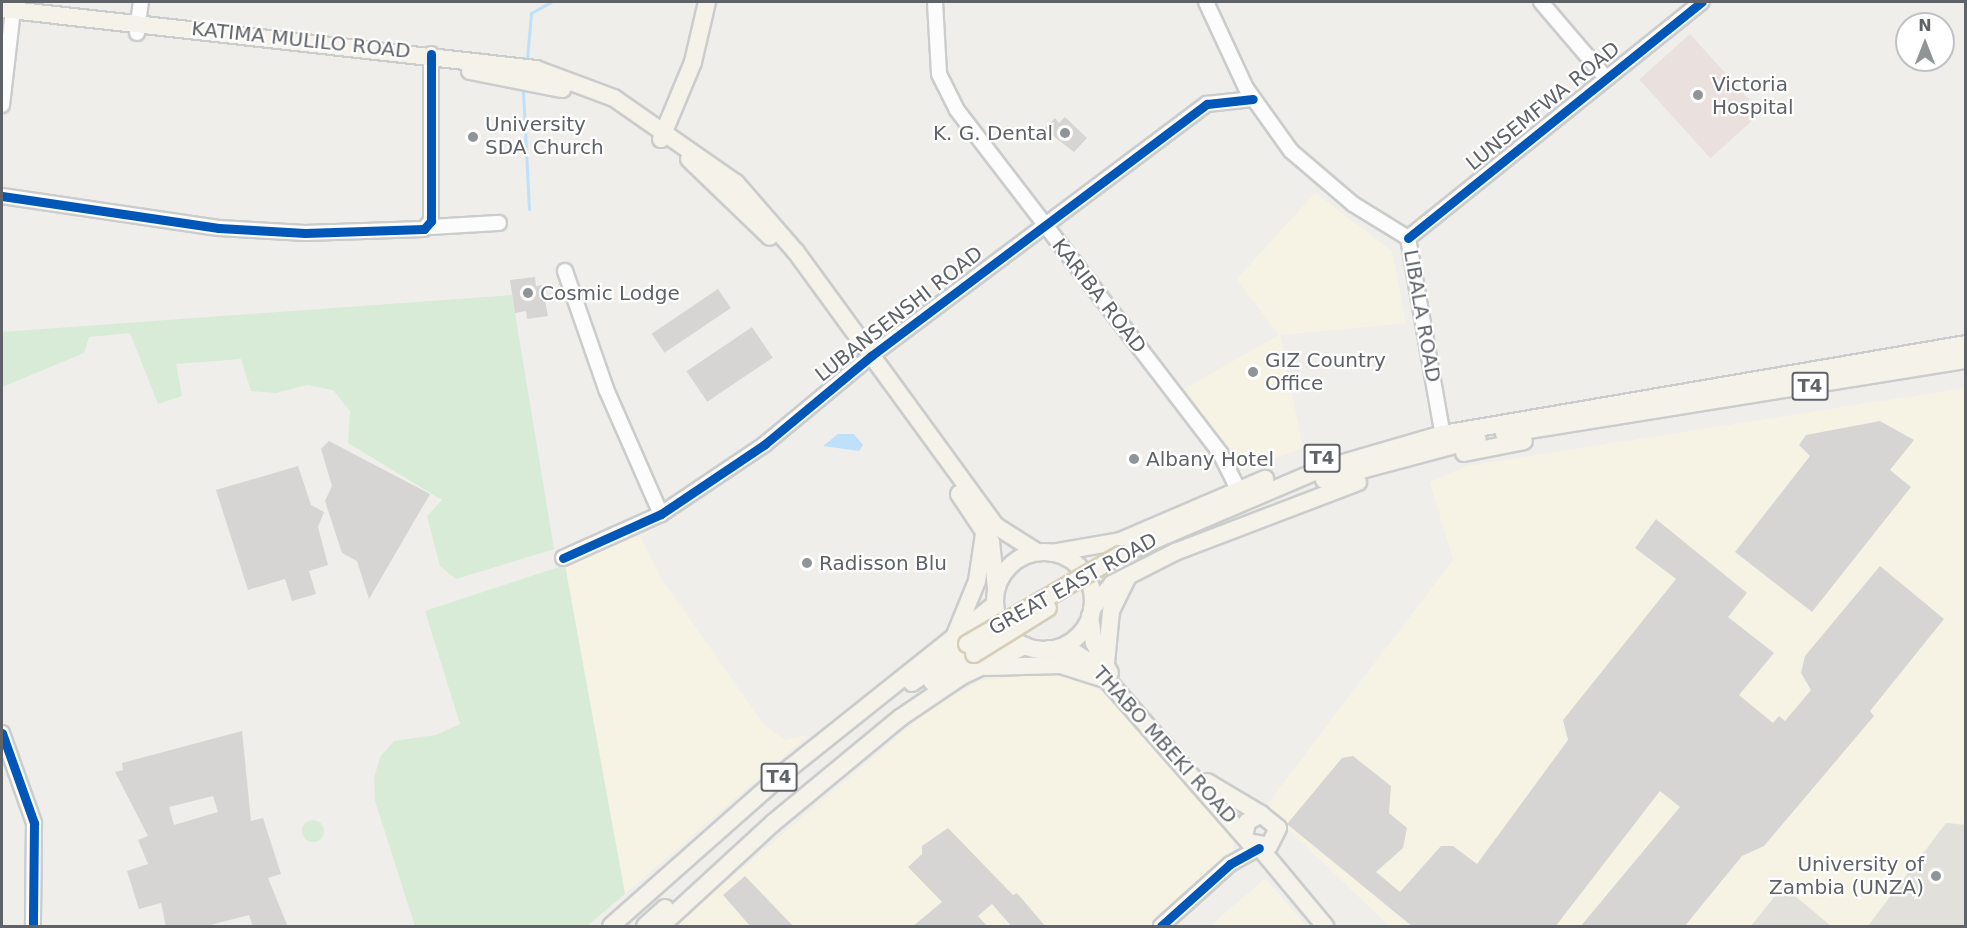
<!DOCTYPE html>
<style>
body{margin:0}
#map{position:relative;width:1967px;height:928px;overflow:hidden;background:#efeeea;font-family:"DejaVu Sans",sans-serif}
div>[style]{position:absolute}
.commercial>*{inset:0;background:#f7f3e4}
.education>*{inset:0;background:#e2e0da}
.medical>*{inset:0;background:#eae0de;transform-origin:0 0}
.green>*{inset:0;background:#d8ebd6}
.round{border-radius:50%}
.water>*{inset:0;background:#bfe0f9}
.stream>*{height:3px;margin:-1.5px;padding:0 1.5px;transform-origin:1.5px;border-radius:1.5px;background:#bfe0f9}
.building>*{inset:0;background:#d6d5d3;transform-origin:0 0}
.roads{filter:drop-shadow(2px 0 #cbcccc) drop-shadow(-2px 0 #cbcccc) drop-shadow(0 2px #cbcccc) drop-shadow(0 -2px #cbcccc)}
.minor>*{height:14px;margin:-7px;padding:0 7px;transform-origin:7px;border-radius:7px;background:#fdfcfc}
.major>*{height:16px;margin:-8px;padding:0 8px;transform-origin:8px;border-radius:8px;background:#f4f2e9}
.major>.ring{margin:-8px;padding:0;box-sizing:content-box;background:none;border:16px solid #f4f2e9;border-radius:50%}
.bridges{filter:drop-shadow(2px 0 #d7ceb8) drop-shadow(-2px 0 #d7ceb8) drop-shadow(0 2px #d7ceb8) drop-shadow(0 -2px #d7ceb8)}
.major-bridge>*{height:16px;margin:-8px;padding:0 8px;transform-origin:8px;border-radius:8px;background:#f4f2e9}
.cycleway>*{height:9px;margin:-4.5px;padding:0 4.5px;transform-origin:4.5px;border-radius:4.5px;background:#0057b8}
.dots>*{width:16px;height:16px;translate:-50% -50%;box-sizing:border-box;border:3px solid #fff;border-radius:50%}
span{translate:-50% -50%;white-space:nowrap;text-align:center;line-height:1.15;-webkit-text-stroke:4.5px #fff;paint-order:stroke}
.shield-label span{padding:2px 4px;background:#fff;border:2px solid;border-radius:4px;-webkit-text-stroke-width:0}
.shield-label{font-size:18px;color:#5f6368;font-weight:700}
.street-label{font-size:20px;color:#5f6368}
.poi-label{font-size:20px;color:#5f6368}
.left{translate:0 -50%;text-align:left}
.right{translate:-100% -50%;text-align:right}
.frame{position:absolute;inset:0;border:3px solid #5f6368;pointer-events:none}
.north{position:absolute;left:1895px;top:12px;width:60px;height:60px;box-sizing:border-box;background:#fff;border:2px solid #bfc1c3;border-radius:50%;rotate:0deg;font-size:16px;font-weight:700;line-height:24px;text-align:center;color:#5f6368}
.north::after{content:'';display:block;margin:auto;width:21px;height:27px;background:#919496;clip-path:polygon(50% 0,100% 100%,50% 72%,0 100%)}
</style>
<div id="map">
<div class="commercial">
<i style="clip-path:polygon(1315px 193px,1392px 251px,1406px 323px,1280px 335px,1303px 448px,1243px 469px,1184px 389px,1279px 335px,1237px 279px)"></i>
<i style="clip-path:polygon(1965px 388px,1965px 824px,1946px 823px,1868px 926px,1831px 926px,1783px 886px,1751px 926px,1389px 926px,1265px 807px,1453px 560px,1430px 482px,1467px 466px)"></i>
<i style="clip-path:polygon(640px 536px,661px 578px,764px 725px,785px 740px,808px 735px,625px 894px,565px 565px)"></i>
<i style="clip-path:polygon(1042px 674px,1076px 679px,1101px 691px,1235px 829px,1232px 859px,1157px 926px,674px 926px,937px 703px,984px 680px)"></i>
<i style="clip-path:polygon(1265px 878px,1306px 926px,1210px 926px,1253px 889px)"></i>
</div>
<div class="education">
<i style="clip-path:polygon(1946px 823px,1965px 825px,1965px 926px,1868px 926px)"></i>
<i style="clip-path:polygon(1783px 886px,1831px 926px,1751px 926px)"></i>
</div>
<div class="medical">
<i style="left:1690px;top:34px;width:106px;height:68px;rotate:48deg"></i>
</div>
<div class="green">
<i style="clip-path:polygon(512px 295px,554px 549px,456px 579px,440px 566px,427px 516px,442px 500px,348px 443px,350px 411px,333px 390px,307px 385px,276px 393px,251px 391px,241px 359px,176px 364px,182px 396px,158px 404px,130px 333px,89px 337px,84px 353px,2px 387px,2px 332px)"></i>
<i style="clip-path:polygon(565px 565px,625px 894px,587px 926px,415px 926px,375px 801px,374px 778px,380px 757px,394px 741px,436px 735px,460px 724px,425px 611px)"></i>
<i class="round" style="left:302px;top:820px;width:22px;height:22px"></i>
</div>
<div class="water">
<i style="clip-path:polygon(838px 434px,854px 434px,863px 445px,859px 451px,823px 446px)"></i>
</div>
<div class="stream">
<i style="left:527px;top:59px;width:46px;rotate:-85deg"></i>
<i style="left:531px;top:13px;width:23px;rotate:-29deg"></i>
<i style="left:523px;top:91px;width:118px;rotate:87.1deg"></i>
</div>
<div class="building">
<i style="clip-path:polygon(1065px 117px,1087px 138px,1074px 152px,1044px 129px,1055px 118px,1059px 123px)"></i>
<i style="clip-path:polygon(535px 277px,536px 286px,542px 285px,548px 316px,527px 319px,526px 311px,515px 313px,510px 280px)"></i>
<i style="left:718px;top:289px;width:23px;height:80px;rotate:56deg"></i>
<i style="left:752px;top:327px;width:37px;height:79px;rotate:56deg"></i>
<i style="clip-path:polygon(1880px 421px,1914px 440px,1890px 470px,1911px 487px,1812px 612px,1735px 552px,1810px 456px,1799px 445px,1806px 435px)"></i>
<i style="clip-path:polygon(329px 441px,430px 494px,369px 599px,357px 561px,342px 553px,325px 501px,332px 486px,321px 449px)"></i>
<i style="clip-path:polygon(298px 466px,311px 505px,324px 512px,318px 527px,328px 565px,309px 571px,316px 594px,292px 601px,285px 579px,248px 590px,216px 490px)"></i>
<i style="clip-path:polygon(1656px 519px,1747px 593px,1728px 617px,1774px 653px,1739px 695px,1773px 723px,1779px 716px,1785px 721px,1811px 690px,1801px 673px,1805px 656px,1880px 566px,1944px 619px,1870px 711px,1874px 716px,1764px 846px,1742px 856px,1684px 927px,1580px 927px,1680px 807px,1660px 791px,1555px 927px,1413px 927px,1287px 824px,1342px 758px,1353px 756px,1391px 786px,1389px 813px,1407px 828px,1403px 848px,1376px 872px,1400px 892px,1441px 846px,1453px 846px,1477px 864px,1568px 740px,1563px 720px,1676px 579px,1635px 548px)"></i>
<i style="clip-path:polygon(evenodd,242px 731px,251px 821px,263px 818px,281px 874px,268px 878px,288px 927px,253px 927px,249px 915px,203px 927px,166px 927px,161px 903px,139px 909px,127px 871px,148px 864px,138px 840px,148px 836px,115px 772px,123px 770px,122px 763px,242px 731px,213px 796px,218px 812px,174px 825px,169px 807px,213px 796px)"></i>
<i style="clip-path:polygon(948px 828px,1013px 895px,1017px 893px,1046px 927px,1012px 927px,992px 904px,978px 916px,988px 927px,912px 927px,942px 902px,908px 867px,922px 854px,922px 846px)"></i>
<i style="clip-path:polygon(745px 876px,794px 927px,751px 927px,723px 895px)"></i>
</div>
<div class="roads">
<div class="minor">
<i style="left:935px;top:2px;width:72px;rotate:86.8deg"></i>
<i style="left:939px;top:74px;width:40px;rotate:63.4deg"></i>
<i style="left:957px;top:110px;width:432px;rotate:52.5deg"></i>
<i style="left:1220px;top:453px;width:40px;rotate:63.4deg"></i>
<i style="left:1206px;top:2px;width:95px;rotate:65.1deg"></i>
<i style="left:1246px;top:88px;width:77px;rotate:54.5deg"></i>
<i style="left:1291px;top:151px;width:82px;rotate:40.5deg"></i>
<i style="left:1353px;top:204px;width:65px;rotate:31.7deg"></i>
<i style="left:1408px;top:238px;width:190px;rotate:80deg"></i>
<i style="left:1541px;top:2px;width:100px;rotate:49.5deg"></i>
<i style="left:137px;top:33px;width:31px;rotate:-83deg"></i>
<i style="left:2px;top:105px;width:96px;rotate:-83.4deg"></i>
<i style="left:2px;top:196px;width:219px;rotate:8.4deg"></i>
<i style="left:219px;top:228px;width:86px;rotate:3.3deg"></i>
<i style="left:305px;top:233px;width:119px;rotate:-1.9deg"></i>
<i style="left:424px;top:229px;width:11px;rotate:-49deg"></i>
<i style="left:431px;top:221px;width:167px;rotate:-90deg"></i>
<i style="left:429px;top:227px;width:70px;rotate:-3.3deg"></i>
<i style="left:1408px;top:238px;width:377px;rotate:-38.8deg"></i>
<i style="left:565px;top:271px;width:125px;rotate:70.8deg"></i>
<i style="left:606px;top:389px;width:137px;rotate:66.3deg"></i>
<i style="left:563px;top:558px;width:107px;rotate:-24.2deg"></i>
<i style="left:661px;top:514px;width:125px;rotate:-33.9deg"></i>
<i style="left:765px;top:444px;width:138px;rotate:-39.7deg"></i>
<i style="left:871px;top:356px;width:420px;rotate:-36.9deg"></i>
<i style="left:1207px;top:104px;width:46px;rotate:-6.2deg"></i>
<i style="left:2px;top:733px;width:96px;rotate:70.4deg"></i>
<i style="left:34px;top:823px;width:103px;rotate:90.6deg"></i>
<i style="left:1161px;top:926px;width:93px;rotate:-41.9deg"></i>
<i style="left:1230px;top:864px;width:33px;rotate:-29deg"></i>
</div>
<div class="major">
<i style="left:2px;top:9px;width:537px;rotate:6.41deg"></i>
<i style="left:536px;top:69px;width:83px;rotate:20.4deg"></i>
<i style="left:614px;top:98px;width:149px;rotate:34.9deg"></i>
<i style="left:736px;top:183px;width:91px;rotate:49deg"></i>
<i style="left:796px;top:252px;width:339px;rotate:53.9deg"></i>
<i style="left:996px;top:526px;width:49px;rotate:32.4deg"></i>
<i style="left:470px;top:71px;width:94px;rotate:11.1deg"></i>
<i style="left:661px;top:139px;width:83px;rotate:-67.4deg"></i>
<i style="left:693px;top:62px;width:62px;rotate:-76.9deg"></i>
<i style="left:689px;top:159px;width:112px;rotate:43.9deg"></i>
<i style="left:1504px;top:434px;width:468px;rotate:-9.1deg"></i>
<i style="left:1464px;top:453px;width:61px;rotate:-11.3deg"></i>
<i style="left:1324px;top:480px;width:159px;rotate:-14.9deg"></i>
<i style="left:959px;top:494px;width:58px;rotate:56.3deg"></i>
<i style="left:991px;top:542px;width:46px;rotate:83.8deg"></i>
<i class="ring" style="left:995px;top:552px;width:82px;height:82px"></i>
<i style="left:1052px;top:553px;width:69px;rotate:-10deg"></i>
<i style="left:1120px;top:541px;width:158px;rotate:-23.2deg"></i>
<i style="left:1120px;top:555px;width:216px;rotate:-23.1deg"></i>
<i style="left:1319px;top:470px;width:129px;rotate:-16.2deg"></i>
<i style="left:1443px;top:434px;width:531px;rotate:-9.76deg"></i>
<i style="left:1092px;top:609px;width:32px;rotate:-51deg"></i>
<i style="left:1112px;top:584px;width:71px;rotate:-26.9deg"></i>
<i style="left:1175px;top:552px;width:196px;rotate:-20.9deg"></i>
<i style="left:1090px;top:616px;width:27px;rotate:82deg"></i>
<i style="left:1094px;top:643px;width:34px;rotate:62deg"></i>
<i style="left:955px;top:635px;width:58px;rotate:-67.8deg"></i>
<i style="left:977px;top:581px;width:48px;rotate:-81.5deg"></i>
<i style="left:1049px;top:649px;width:25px;rotate:7deg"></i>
<i style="left:1074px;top:652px;width:22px;rotate:32deg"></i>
<i style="left:1093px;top:664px;width:237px;rotate:48.8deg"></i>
<i style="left:1249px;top:842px;width:20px;rotate:11deg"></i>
<i style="left:1269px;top:846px;width:20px;rotate:-63deg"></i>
<i style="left:1278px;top:828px;width:22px;rotate:-141deg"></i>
<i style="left:1261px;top:814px;width:16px;rotate:150deg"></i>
<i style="left:1247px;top:822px;width:11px;rotate:100deg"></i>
<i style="left:1106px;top:663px;width:52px;rotate:-84.5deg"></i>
<i style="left:1111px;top:611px;width:39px;rotate:-64deg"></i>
<i style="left:986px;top:667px;width:75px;rotate:-1.5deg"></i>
<i style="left:1061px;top:665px;width:43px;rotate:17.6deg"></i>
<i style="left:932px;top:682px;width:50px;rotate:-33.7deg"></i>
<i style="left:912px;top:683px;width:67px;rotate:-35.3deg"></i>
<i style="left:1207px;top:782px;width:63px;rotate:30.7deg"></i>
<i style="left:1260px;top:848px;width:102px;rotate:50.2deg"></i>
<i style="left:611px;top:926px;width:240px;rotate:-41.5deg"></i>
<i style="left:791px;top:767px;width:261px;rotate:-38.6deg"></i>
<i style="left:645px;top:926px;width:27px;rotate:-42deg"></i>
<i style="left:661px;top:926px;width:152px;rotate:-42.6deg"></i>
<i style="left:773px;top:823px;width:165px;rotate:-39.6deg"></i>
<i style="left:900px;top:718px;width:75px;rotate:-34.1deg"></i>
<i style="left:962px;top:676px;width:70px;rotate:-25.5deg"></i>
</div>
</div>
<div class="bridges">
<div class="major-bridge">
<i style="left:967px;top:644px;width:177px;rotate:-30.2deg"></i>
<i style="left:974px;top:654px;width:87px;rotate:-31.9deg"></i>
</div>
</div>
<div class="cycleway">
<i style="left:2px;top:196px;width:219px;rotate:8.4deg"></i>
<i style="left:219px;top:228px;width:86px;rotate:3.3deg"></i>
<i style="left:305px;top:233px;width:119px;rotate:-1.9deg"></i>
<i style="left:424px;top:229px;width:11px;rotate:-49deg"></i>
<i style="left:431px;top:221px;width:167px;rotate:-90deg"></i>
<i style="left:1408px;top:238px;width:377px;rotate:-38.8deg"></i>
<i style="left:563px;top:558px;width:107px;rotate:-24.2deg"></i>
<i style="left:661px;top:514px;width:125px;rotate:-33.9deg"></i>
<i style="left:765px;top:444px;width:138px;rotate:-39.7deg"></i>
<i style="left:871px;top:356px;width:420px;rotate:-36.9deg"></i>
<i style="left:1207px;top:104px;width:46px;rotate:-6.2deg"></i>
<i style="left:2px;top:733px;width:96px;rotate:70.4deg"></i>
<i style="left:34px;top:823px;width:103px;rotate:90.6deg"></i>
<i style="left:1161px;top:926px;width:93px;rotate:-41.9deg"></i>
<i style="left:1230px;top:864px;width:33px;rotate:-29deg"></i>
</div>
<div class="dots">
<i style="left:1698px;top:95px;background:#919496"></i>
<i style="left:1065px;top:133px;background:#919496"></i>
<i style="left:473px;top:137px;background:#919496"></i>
<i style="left:528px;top:293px;background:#919496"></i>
<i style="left:1253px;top:372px;background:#919496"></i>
<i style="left:1134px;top:459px;background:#919496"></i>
<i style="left:807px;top:563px;background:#919496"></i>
<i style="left:1936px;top:876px;background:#919496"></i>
</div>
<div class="shield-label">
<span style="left:1810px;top:386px">T4</span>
<span style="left:1322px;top:458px">T4</span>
<span style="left:779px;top:777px">T4</span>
</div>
<div class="street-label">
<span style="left:301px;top:40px;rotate:6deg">KATIMA MULILO ROAD</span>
<span style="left:1543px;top:106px;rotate:-39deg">LUNSEMFWA ROAD</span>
<span style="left:1099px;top:296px;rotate:52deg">KARIBA ROAD</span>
<span style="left:899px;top:314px;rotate:-38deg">LUBANSENSHI ROAD</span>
<span style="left:1422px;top:316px;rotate:80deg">LIBALA ROAD</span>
<span style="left:1073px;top:584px;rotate:-29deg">GREAT EAST ROAD</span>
<span style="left:1165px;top:745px;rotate:48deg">THABO MBEKI ROAD</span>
</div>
<div class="poi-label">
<span class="left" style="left:1712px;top:96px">Victoria<br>Hospital</span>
<span class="left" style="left:485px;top:136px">University<br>SDA Church</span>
<span class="right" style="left:1053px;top:133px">K. G. Dental</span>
<span class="left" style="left:540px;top:293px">Cosmic Lodge</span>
<span class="left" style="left:1265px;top:372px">GIZ Country<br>Office</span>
<span class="left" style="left:1146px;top:459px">Albany Hotel</span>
<span class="left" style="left:819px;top:563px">Radisson Blu</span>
<span class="right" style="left:1924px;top:876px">University of<br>Zambia (UNZA)</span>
</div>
<div class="frame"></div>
<div class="north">N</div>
</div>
